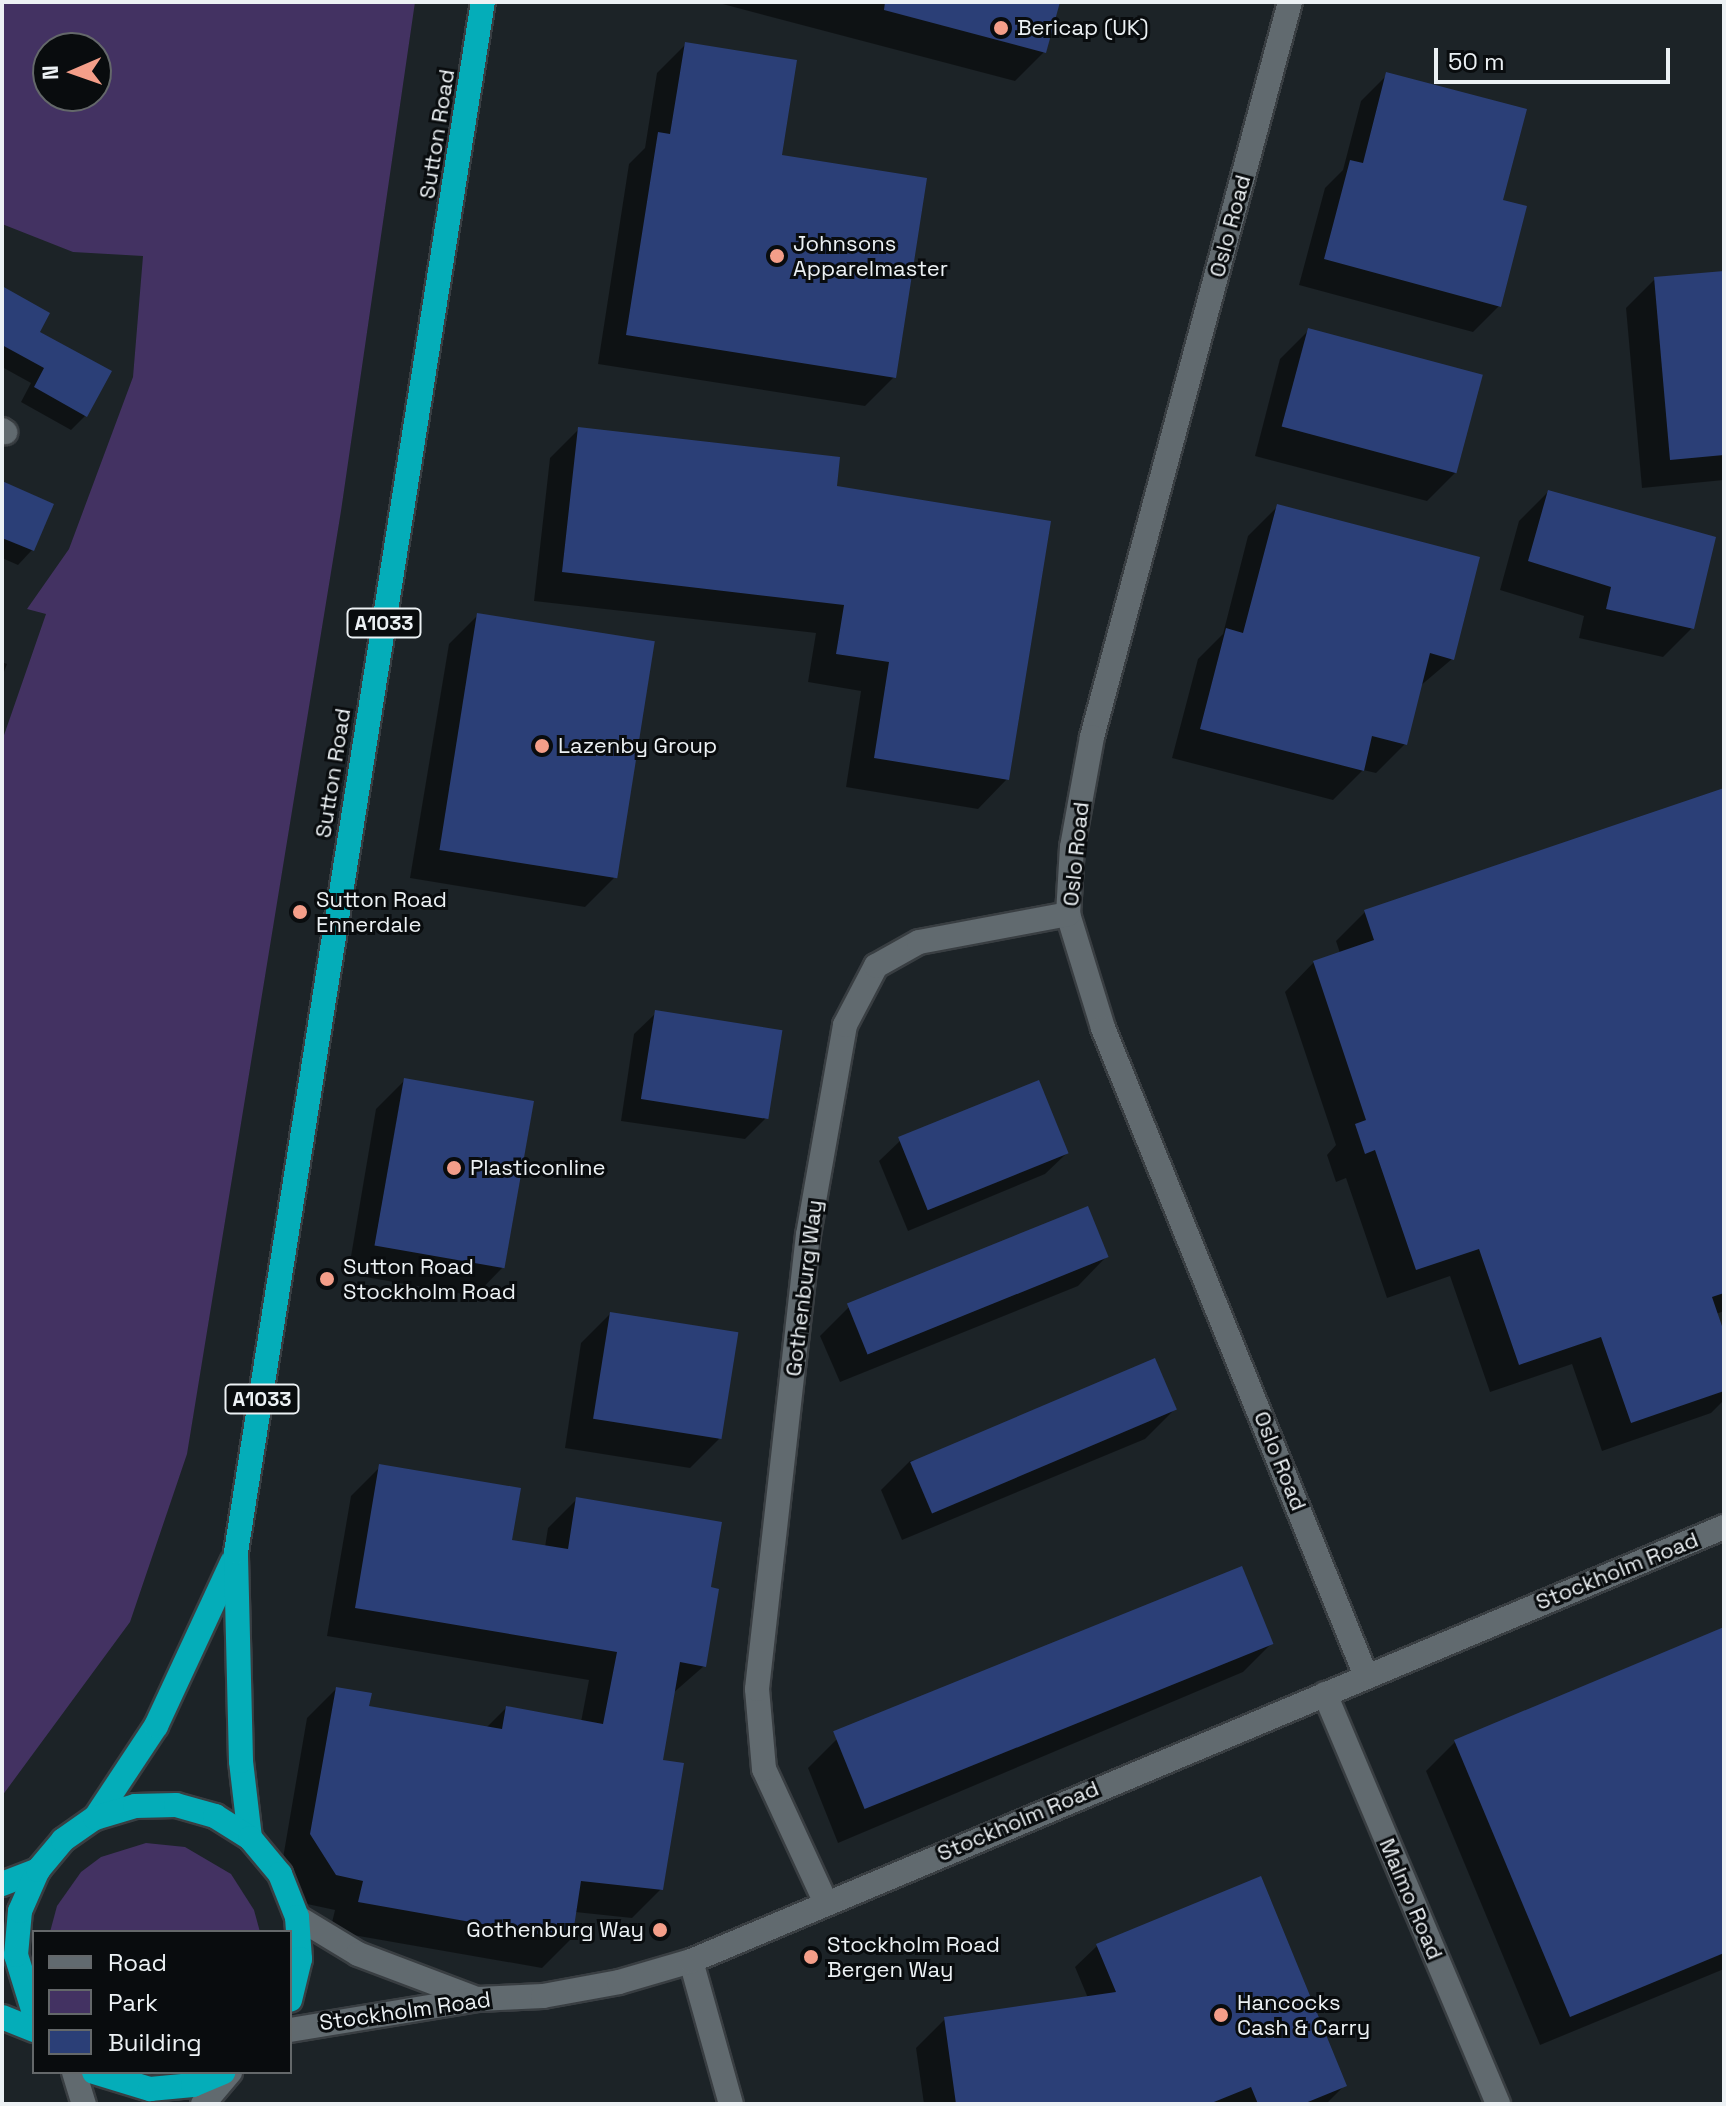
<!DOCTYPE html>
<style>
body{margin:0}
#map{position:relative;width:1726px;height:2106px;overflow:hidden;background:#1c2327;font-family:"Space Grotesk",sans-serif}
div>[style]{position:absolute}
.green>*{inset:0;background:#433262}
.shadow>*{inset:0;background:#0007}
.building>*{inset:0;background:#2b3f77;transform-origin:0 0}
.roads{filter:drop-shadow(2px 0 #393e42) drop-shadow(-2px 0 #393e42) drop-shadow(0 2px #393e42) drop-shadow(0 -2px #393e42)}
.minor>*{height:24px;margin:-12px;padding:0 12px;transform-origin:12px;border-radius:12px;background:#616a6f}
.highway>*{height:24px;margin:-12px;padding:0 12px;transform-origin:12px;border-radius:12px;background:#04adb9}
.dots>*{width:22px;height:22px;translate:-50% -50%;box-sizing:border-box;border:4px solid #090c0e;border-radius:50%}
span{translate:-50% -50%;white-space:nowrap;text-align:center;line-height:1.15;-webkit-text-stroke:6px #090c0e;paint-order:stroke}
.shield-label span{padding:2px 6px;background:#090c0e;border:2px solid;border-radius:6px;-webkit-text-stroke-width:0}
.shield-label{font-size:20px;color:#ecf1f4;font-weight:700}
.poi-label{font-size:22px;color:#ecf1f4}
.left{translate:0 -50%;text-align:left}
.right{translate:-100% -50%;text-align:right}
.street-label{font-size:22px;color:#ecf1f4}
.frame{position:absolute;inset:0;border:4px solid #ecf1f4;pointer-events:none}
.legend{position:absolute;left:32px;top:1930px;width:260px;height:144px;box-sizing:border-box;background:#090c0e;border:2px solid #64686a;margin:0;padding:10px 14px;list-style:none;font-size:24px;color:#ecf1f4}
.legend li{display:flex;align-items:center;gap:16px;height:40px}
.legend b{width:40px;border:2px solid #64686a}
.north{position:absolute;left:32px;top:32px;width:80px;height:80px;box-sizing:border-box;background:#090c0e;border:2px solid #64686a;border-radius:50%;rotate:268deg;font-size:22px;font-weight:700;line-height:32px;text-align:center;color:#ecf1f4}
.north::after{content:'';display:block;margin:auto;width:28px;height:36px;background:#f49e89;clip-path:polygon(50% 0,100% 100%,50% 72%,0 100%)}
.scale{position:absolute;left:1434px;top:48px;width:236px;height:36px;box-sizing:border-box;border:4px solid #ecf1f4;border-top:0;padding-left:10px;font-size:24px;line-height:28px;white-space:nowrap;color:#ecf1f4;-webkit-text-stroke:6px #090c0e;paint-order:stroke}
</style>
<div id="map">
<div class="green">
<i style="clip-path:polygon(evenodd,2px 2px,415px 2px,341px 511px,187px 1454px,130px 1622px,2px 1796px,2px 741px,46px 614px,27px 609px,69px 549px,133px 377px,143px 256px,73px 252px,2px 224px,2px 2px,48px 48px,96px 48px,96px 96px,48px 96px,48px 48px)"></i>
<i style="clip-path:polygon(146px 1843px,185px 1847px,231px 1874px,254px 1910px,260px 1932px,50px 1932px,57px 1906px,81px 1872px,101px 1857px)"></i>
</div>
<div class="shadow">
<i style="clip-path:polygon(715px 2px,1057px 2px,1044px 52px,1015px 81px)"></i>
<i style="clip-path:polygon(686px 44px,894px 377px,865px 406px,598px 364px,629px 164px,645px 148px,657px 73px)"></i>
<i style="clip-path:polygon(1387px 75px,1501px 201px,1499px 306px,1473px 332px,1299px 285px,1325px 188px,1343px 170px,1361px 101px)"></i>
<i style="clip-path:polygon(1724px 273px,1724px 480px,1642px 488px,1626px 308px,1655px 279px)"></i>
<i style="clip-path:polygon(2px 288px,37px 332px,85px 416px,71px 430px,21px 402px,31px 383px,2px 367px)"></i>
<i style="clip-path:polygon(1309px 330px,1456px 472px,1427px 501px,1255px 456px,1280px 359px)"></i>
<i style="clip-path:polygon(579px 429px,834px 488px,1007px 779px,978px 809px,846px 787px,861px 691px,808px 682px,816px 633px,534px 601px,550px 458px)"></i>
<i style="clip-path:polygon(2px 483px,52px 505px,32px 550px,18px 565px,2px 558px)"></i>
<i style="clip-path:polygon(1548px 492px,1692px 628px,1663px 657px,1579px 638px,1584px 616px,1500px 590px,1519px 521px)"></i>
<i style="clip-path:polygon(1277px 507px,1452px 659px,1419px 687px,1405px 744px,1376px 773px,1363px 770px,1333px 800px,1172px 758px,1198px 659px,1223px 634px,1248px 536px)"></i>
<i style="clip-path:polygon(478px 615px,614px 878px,585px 907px,410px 878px,449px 644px)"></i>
<i style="clip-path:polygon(2px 662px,7px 664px,2px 677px)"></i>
<i style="clip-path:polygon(1724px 790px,1724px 1311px,1716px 1314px,1724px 1338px,1724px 1400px,1711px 1413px,1602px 1451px,1572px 1364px,1490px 1392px,1450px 1276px,1387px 1298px,1346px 1178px,1336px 1182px,1327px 1155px,1336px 1145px,1285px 992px,1314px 962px,1340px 953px,1336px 941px,1365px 912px)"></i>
<i style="clip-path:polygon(656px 1013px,767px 1117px,745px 1139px,621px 1121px,634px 1034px)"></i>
<i style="clip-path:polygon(405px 1080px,504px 1266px,475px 1296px,348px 1274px,376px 1109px)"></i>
<i style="clip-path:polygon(901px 1140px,1067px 1153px,1045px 1174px,908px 1231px,879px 1161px)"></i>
<i style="clip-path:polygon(1107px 1256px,1078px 1286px,840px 1382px,820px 1336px,849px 1307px)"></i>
<i style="clip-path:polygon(610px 1314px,719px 1439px,690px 1468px,565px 1448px,581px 1343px)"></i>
<i style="clip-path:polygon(1174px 1410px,1145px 1439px,902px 1540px,881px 1490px,910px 1461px)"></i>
<i style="clip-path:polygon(380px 1467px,510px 1541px,545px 1547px,548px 1528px,577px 1499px,708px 1589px,704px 1666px,672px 1694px,661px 1762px,661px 1889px,632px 1918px,575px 1912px,571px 1939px,542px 1968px,330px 1931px,335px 1910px,307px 1904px,282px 1864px,307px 1718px,336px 1689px,366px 1708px,486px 1728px,506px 1708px,581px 1722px,589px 1680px,327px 1636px,351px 1496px)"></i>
<i style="clip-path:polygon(1724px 1629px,1724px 1969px,1540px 2045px,1426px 1771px,1455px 1742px)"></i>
<i style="clip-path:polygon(1272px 1643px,1243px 1672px,838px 1843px,808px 1768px,837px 1739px)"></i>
<i style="clip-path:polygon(1097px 1946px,1344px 2086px,1326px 2104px,924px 2104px,916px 2048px,945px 2019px,1088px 1998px,1075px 1967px)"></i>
</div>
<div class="building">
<i style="clip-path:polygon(885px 2px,1060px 2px,1046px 53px,884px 10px)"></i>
<i style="clip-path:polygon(685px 42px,797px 60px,782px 155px,927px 178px,896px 378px,626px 335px,658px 132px,670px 134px)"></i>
<i style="clip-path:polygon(1386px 72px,1527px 109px,1503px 200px,1527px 206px,1501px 307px,1324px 259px,1350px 160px,1363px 163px)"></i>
<i style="clip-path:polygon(1724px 271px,1724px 455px,1670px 460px,1654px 277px)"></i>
<i style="clip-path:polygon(2px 286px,50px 313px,40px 332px,112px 371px,87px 417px,34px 387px,44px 368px,2px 345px)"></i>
<i style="left:1308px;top:328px;width:181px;height:102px;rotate:15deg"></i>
<i style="clip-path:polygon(578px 427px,840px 457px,837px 486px,1051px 521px,1009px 780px,874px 758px,889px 662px,836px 654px,844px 605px,562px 572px)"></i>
<i style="clip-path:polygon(2px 481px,54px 504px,34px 551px,2px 538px)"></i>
<i style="clip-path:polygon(1548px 490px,1716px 537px,1694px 629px,1606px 609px,1611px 587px,1528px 561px)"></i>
<i style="clip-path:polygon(1277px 504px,1480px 557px,1454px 660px,1430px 653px,1407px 745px,1372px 736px,1364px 771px,1200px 729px,1226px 628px,1243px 633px)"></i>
<i style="left:477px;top:613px;width:180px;height:240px;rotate:9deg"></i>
<i style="clip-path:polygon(1724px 788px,1724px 1293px,1712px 1297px,1724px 1332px,1724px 1391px,1631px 1423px,1601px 1337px,1519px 1365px,1479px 1249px,1416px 1270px,1375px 1150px,1365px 1154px,1355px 1124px,1366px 1120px,1313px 961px,1374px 940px,1364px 910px)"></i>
<i style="left:655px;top:1010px;width:129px;height:90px;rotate:9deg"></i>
<i style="left:404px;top:1078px;width:132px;height:170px;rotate:10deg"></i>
<i style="left:1039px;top:1080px;width:79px;height:152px;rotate:68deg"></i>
<i style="left:1088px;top:1206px;width:55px;height:260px;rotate:68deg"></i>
<i style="left:610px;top:1312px;width:130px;height:108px;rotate:9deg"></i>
<i style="left:1155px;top:1358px;width:56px;height:266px;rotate:67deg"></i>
<i style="clip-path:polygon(379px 1464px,521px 1488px,512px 1540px,568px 1549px,576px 1497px,722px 1522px,711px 1587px,719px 1589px,706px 1667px,680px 1662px,663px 1760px,684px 1763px,663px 1890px,581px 1881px,572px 1940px,358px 1902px,363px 1881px,336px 1875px,310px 1834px,336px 1687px,372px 1693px,369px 1706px,502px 1729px,506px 1706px,603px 1724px,617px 1652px,355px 1608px)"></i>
<i style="left:1242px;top:1566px;width:84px;height:441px;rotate:68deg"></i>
<i style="clip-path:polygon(1724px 1627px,1724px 1953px,1570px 2017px,1454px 1740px)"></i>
<i style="clip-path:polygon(1261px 1876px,1347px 2086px,1303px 2104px,1258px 2104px,1251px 2087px,1209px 2104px,956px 2104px,944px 2017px,1116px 1992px,1096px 1944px)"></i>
</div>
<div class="roads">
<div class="minor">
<i style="left:1290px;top:2px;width:761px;rotate:105.08deg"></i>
<i style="left:1092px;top:737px;width:112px;rotate:100.3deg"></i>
<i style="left:1072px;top:847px;width:67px;rotate:93.4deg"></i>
<i style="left:1068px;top:914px;width:119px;rotate:72.9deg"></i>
<i style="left:1103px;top:1028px;width:699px;rotate:67.91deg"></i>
<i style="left:2px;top:430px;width:4px;rotate:34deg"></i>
<i style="left:1325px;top:1694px;width:445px;rotate:67.1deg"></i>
<i style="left:825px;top:1901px;width:145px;rotate:-114.8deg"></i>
<i style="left:764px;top:1769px;width:80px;rotate:-95deg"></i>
<i style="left:757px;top:1689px;width:457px;rotate:-83.6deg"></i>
<i style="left:808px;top:1235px;width:213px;rotate:-80deg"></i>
<i style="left:845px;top:1025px;width:67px;rotate:-62.3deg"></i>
<i style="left:876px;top:966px;width:49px;rotate:-29.2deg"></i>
<i style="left:919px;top:942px;width:152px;rotate:-10.6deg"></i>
<i style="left:297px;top:1917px;width:71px;rotate:31.2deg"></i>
<i style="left:358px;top:1954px;width:122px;rotate:20.7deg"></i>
<i style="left:691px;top:1961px;width:148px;rotate:74.4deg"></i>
<i style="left:290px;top:2030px;width:191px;rotate:-9.4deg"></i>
<i style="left:478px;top:1999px;width:65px;rotate:-2.6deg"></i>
<i style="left:543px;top:1996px;width:77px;rotate:-10.4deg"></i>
<i style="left:619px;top:1982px;width:75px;rotate:-16.3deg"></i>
<i style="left:691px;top:1961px;width:1120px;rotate:-22.79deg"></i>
<i style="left:74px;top:2072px;width:34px;rotate:73deg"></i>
<i style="left:203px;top:2104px;width:42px;rotate:-49.8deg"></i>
</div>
<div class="highway">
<i style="left:95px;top:1818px;width:110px;rotate:-56.5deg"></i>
<i style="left:156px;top:1726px;width:181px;rotate:-65.1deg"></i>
<i style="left:250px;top:1838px;width:78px;rotate:-96.7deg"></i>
<i style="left:241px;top:1761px;width:209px;rotate:-91.4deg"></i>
<i style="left:236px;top:1552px;width:1570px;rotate:-80.95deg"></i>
<i style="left:2px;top:1884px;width:39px;rotate:-21deg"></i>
<i style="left:34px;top:2013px;width:61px;rotate:-107.2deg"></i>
<i style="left:16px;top:1955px;width:44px;rotate:-84.8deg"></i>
<i style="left:20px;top:1911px;width:45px;rotate:-66.3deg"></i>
<i style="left:38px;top:1870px;width:39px;rotate:-50deg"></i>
<i style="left:63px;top:1840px;width:39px;rotate:-35deg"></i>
<i style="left:95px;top:1818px;width:42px;rotate:-16.7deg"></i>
<i style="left:135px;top:1806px;width:41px;rotate:-1.4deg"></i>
<i style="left:176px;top:1805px;width:41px;rotate:15.8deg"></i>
<i style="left:215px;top:1816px;width:41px;rotate:32.2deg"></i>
<i style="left:250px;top:1838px;width:47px;rotate:50.2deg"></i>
<i style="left:280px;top:1874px;width:46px;rotate:68.4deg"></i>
<i style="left:297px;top:1917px;width:42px;rotate:85.9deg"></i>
<i style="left:300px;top:1959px;width:42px;rotate:103.7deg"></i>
<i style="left:2px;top:2017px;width:35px;rotate:22deg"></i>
<i style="left:94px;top:2072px;width:59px;rotate:16.9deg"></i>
<i style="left:150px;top:2089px;width:43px;rotate:-5.3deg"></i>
<i style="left:193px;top:2085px;width:33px;rotate:-23deg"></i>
</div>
</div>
<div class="dots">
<i style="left:1001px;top:28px;background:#f49e89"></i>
<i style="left:777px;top:256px;background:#f49e89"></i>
<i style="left:542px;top:746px;background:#f49e89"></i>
<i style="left:300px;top:912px;background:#f49e89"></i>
<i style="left:454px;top:1168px;background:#f49e89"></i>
<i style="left:327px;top:1279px;background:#f49e89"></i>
<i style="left:660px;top:1930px;background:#f49e89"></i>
<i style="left:811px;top:1957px;background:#f49e89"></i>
<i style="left:1221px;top:2015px;background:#f49e89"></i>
</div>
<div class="shield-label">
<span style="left:384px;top:623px">A1033</span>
<span style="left:262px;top:1399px">A1033</span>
</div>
<div class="poi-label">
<span class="left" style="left:1017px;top:28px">Bericap (UK)</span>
<span class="left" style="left:793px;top:256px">Johnsons<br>Apparelmaster</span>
<span class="left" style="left:558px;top:746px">Lazenby Group</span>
<span class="left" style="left:316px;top:912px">Sutton Road<br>Ennerdale</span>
<span class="left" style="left:470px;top:1168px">Plasticonline</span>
<span class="left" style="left:343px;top:1279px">Sutton Road<br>Stockholm Road</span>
<span class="right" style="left:644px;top:1930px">Gothenburg Way</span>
<span class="left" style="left:827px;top:1957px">Stockholm Road<br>Bergen Way</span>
<span class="left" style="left:1237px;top:2015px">Hancocks<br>Cash &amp; Carry</span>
</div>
<div class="street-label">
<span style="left:437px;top:134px;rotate:-81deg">Sutton Road</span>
<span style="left:1230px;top:226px;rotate:-75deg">Oslo Road</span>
<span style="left:333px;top:773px;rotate:-81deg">Sutton Road</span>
<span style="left:1076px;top:854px;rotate:-84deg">Oslo Road</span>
<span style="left:804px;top:1288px;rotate:-83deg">Gothenburg Way</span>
<span style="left:1280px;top:1461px;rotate:68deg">Oslo Road</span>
<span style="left:1617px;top:1571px;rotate:-22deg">Stockholm Road</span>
<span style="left:1018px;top:1821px;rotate:-23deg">Stockholm Road</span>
<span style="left:1411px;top:1899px;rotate:67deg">Malmo Road</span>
<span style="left:405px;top:2011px;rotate:-8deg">Stockholm Road</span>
</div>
<div class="frame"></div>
<ul class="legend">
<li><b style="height:10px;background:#616a6f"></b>Road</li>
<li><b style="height:22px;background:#433262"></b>Park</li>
<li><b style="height:22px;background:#2b3f77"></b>Building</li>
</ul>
<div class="north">N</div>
<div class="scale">50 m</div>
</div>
